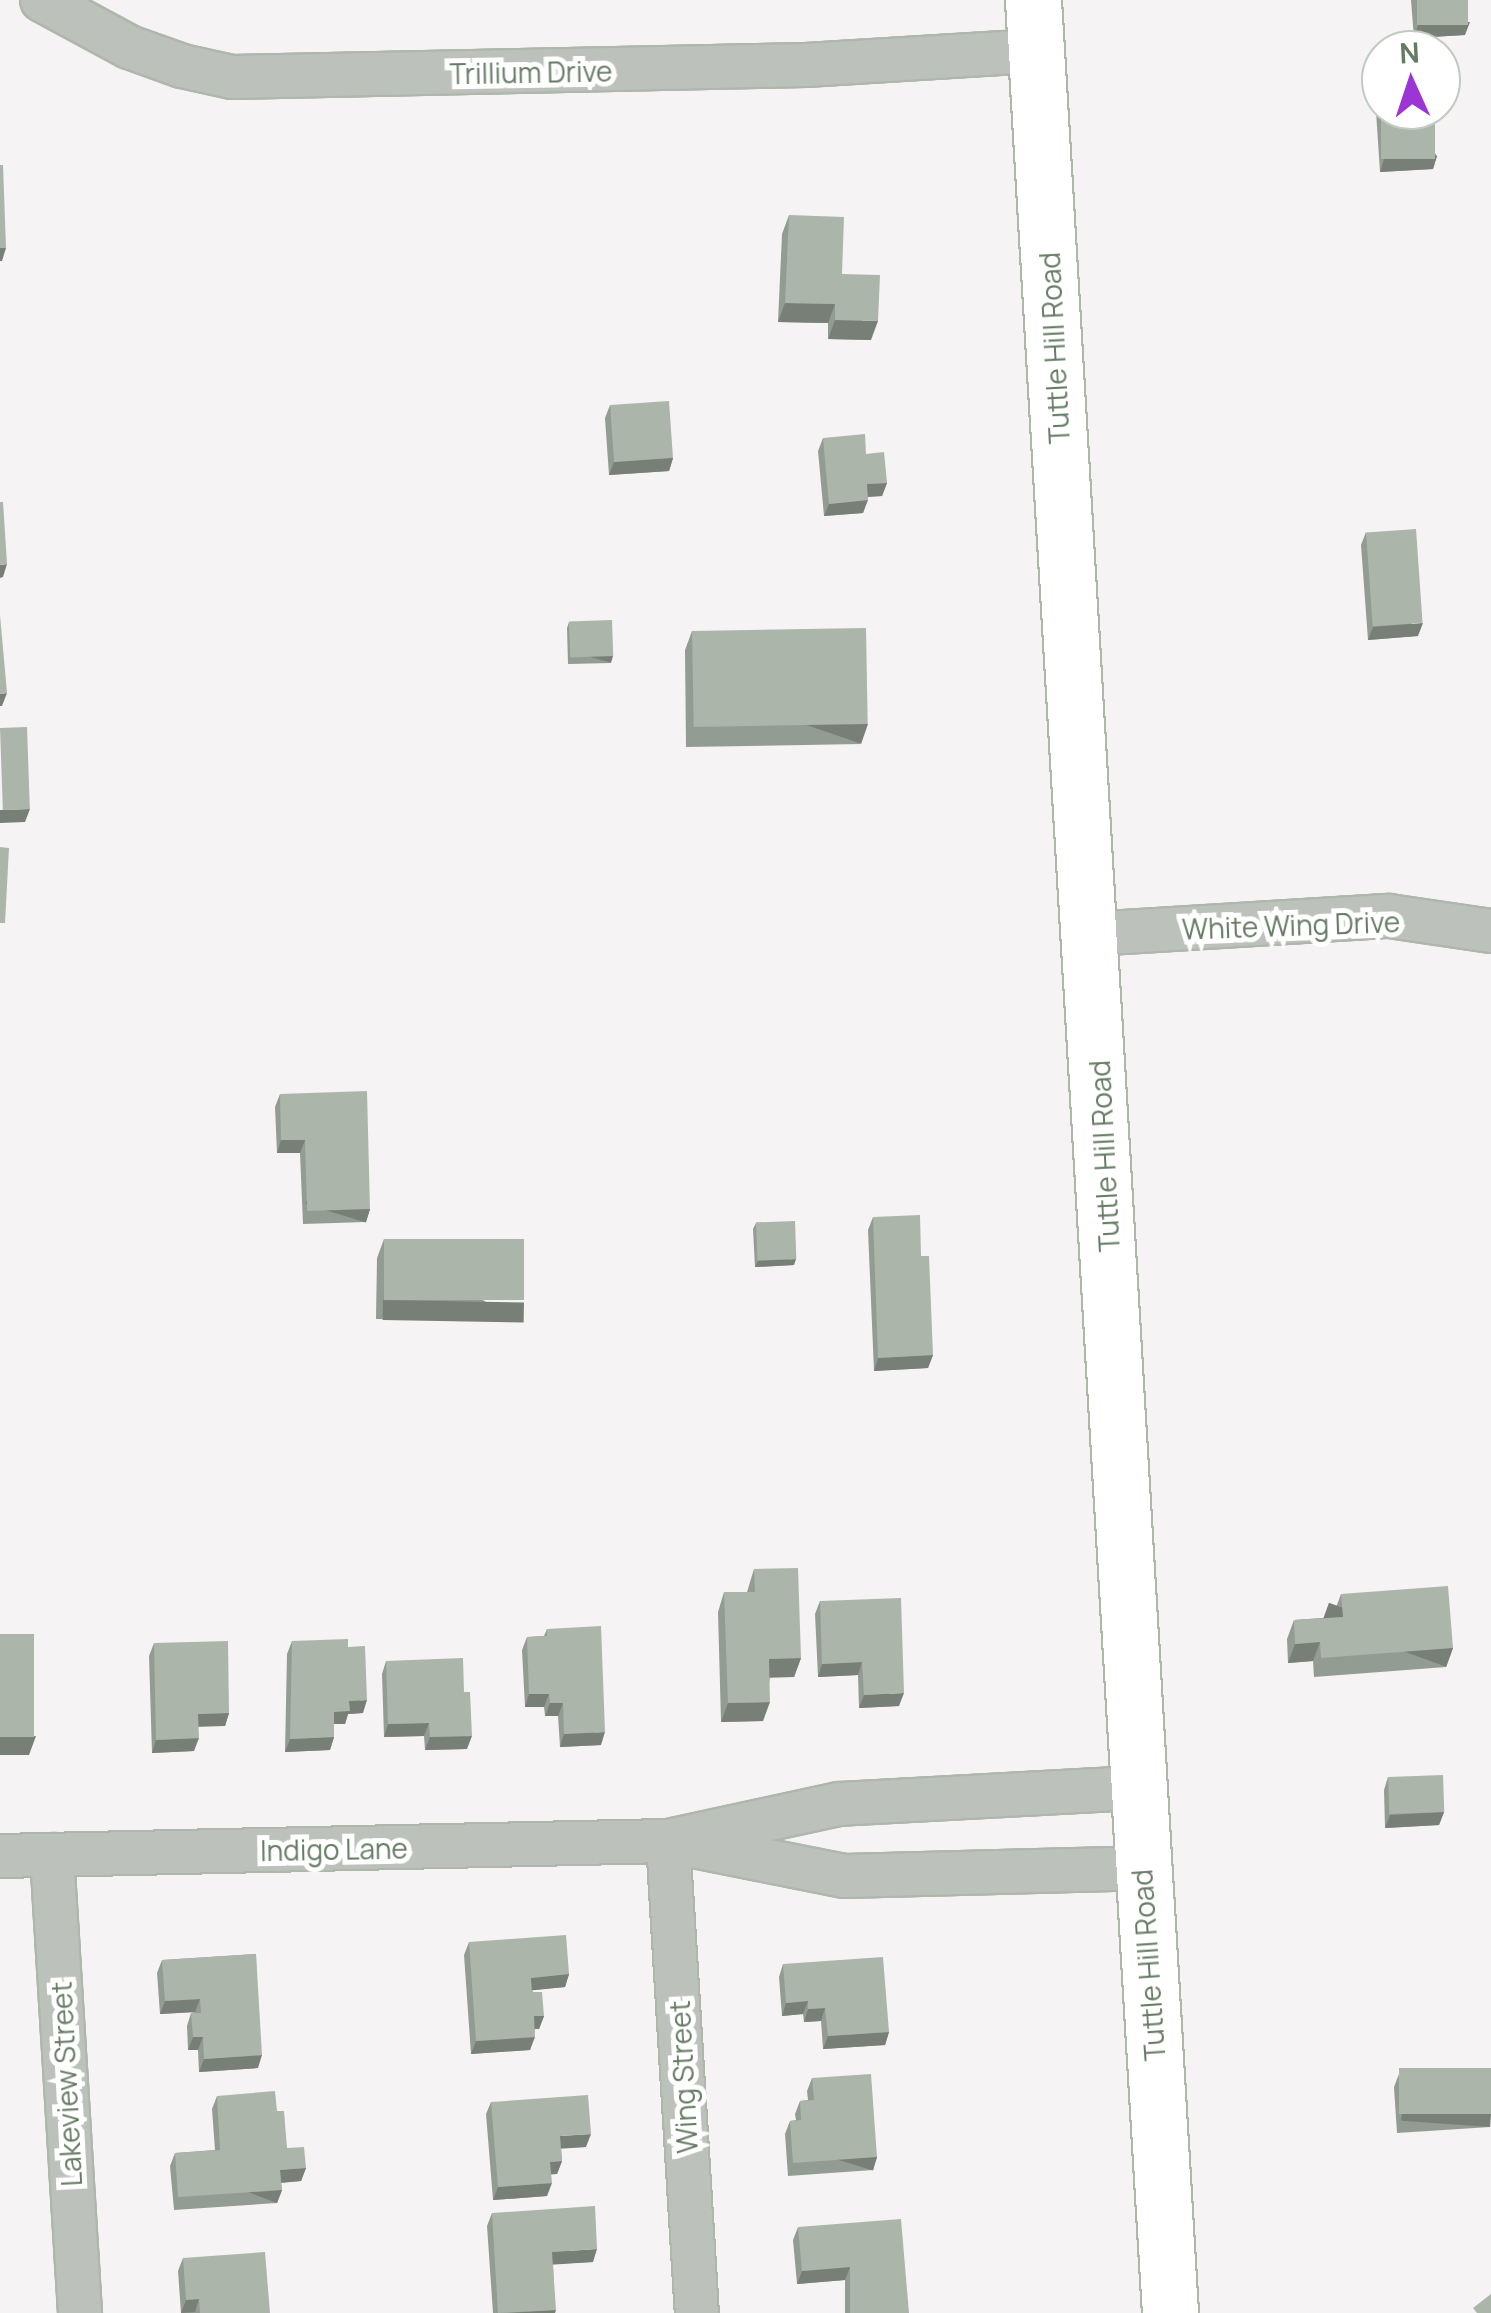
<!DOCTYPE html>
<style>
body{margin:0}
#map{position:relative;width:1491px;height:2313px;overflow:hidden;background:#f6f3f5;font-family:Manrope,sans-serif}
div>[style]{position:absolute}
.roads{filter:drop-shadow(2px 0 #afb7ad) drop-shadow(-2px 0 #afb7ad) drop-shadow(0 2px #afb7ad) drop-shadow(0 -2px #afb7ad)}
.minor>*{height:42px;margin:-21px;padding:0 21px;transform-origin:21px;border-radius:21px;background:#bcc2bb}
.secondary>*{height:55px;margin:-27.5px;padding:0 27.5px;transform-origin:27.5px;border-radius:27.5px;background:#fff}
.wall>*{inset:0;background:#939c92}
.shaded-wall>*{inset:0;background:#787f77;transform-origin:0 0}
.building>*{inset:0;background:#abb5aa;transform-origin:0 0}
span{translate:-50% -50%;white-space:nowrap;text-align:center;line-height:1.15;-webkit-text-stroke:10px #fff;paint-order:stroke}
.street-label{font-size:28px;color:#667b64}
.north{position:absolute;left:1361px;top:30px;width:100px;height:100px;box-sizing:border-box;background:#fff;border:2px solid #c2cac1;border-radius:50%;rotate:357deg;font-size:28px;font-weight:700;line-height:40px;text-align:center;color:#667b64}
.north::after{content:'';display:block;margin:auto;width:35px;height:45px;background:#9b35d4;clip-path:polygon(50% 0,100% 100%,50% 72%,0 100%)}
</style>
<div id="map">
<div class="roads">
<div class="minor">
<i style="left:42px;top:0;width:99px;rotate:28.4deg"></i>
<i style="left:129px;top:47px;width:56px;rotate:19.7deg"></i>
<i style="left:182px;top:66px;width:51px;rotate:12.4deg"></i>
<i style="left:232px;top:77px;width:574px;rotate:-1.2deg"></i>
<i style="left:806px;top:65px;width:231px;rotate:-3.5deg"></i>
<i style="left:1091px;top:934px;width:299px;rotate:-3.5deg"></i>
<i style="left:1389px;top:916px;width:103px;rotate:8.4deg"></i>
<i style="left:668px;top:1841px;width:473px;rotate:86.5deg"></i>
<i style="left:683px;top:1844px;width:165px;rotate:11.2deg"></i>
<i style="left:845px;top:1876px;width:297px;rotate:-1.5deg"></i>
<i style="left:52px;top:1855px;width:459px;rotate:86.5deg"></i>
<i style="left:0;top:1856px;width:668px;rotate:-1.29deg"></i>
<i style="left:668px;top:1841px;width:175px;rotate:-12.2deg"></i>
<i style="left:839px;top:1804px;width:298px;rotate:-3.1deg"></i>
</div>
<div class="secondary">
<i style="left:1033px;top:0;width:2317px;rotate:86.61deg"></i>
</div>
</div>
<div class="wall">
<i style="clip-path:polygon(1411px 0,1468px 0,1465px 35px,1414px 38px)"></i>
<i style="clip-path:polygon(1379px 68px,1437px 156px,1433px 169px,1380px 172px,1374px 81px)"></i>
<i style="clip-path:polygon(789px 215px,842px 274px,871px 340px,828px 339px,828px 323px,778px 322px,782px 234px)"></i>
<i style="clip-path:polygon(610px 405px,673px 458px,669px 471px,609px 475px,605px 418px)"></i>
<i style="clip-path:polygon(823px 438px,866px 454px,887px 483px,882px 496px,868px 497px,863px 513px,824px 516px,818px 451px)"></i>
<i style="clip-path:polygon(1366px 532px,1418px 636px,1368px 640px,1361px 545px)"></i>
<i style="clip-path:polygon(569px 622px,611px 663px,568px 664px,567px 628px)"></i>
<i style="clip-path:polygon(692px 631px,861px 744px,686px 747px,685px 650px)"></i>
<i style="clip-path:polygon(280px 1094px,370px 1209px,366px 1222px,303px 1224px,300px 1153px,277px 1153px,275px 1107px)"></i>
<i style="clip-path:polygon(873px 1217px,933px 1355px,928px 1368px,874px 1371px,868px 1230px)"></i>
<i style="clip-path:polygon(756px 1223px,794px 1265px,755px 1267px,753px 1229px)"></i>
<i style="clip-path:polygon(384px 1239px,517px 1321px,376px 1319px,377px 1258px)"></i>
<i style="clip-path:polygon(754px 1569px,801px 1658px,794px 1677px,770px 1677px,763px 1721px,721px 1722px,718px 1612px,724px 1592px,747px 1592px)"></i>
<i style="clip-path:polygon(1341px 1594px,1453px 1648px,1446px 1667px,1314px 1677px,1313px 1661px,1288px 1663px,1287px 1639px,1294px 1620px,1335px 1617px,1334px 1613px)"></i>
<i style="clip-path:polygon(820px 1601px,899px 1706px,859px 1708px,858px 1675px,818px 1677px,815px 1614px)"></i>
<i style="clip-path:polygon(547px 1629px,601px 1745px,560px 1747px,558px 1716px,545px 1716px,544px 1707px,525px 1707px,522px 1650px,527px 1637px,544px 1636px)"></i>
<i style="clip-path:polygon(292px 1641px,348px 1647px,363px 1713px,348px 1714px,345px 1724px,334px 1724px,334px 1737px,330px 1750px,285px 1752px,287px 1654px)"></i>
<i style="clip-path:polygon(154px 1643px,229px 1713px,225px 1726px,198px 1726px,194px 1751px,152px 1753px,149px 1656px)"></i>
<i style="clip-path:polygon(386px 1661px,464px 1692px,467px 1749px,425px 1750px,424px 1736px,384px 1737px,382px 1674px)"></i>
<i style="clip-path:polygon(1388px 1777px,1444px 1812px,1439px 1825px,1385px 1828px,1384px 1790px)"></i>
<i style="clip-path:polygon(469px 1942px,569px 1974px,565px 1987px,532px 1990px,544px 2016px,539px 2029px,535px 2029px,530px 2050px,471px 2054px,464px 1955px)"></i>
<i style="clip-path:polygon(256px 1954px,258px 2068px,199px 2072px,198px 2050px,188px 2050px,187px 2026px,191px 2013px,195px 2012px,160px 2014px,157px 1973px,162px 1960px)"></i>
<i style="clip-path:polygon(783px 1964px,889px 2032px,885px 2045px,823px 2049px,821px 2021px,804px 2022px,803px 2014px,782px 2016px,779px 1977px)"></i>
<i style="clip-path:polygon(1399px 2074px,1490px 2127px,1397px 2133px,1394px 2087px)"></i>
<i style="clip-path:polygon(812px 2078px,877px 2157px,873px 2170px,788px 2176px,785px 2134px,790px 2121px,796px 2120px,795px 2114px,800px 2101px,808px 2100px,807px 2091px)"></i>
<i style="clip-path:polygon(217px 2096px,277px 2111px,287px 2148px,306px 2168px,301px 2181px,281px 2183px,282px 2190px,277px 2203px,174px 2210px,170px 2166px,175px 2153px,215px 2150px,212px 2109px)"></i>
<i style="clip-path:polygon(491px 2102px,586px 2147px,561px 2148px,562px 2161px,557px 2174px,551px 2174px,547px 2196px,493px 2200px,486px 2114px)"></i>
<i style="clip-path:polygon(492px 2213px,593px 2262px,553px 2264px,555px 2313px,493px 2313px,487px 2226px)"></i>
<i style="clip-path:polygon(798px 2227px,909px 2313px,845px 2313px,845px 2280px,797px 2284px,793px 2240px)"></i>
<i style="clip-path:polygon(183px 2258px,270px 2313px,181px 2313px,178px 2271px)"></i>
</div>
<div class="shaded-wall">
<i style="clip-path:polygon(1470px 22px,1465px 35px,1414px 38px,1418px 25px)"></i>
<i style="clip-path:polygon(1437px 156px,1433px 169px,1380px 172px,1384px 159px)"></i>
<i style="clip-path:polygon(0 248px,6px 248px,2px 261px,0 261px)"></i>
<i style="clip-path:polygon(785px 303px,835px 304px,828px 323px,778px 322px)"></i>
<i style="clip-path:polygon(835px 320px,878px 321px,871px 340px,828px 339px)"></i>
<i style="clip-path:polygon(673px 458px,669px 471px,609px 475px,614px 462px)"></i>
<i style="clip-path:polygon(887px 483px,882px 496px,862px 497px,867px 484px)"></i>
<i style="clip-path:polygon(868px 500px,863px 513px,824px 516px,829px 504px)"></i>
<i style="clip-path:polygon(7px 564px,3px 577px,0 578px,0 565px)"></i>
<i style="clip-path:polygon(1423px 623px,1418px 636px,1368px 640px,1373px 627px)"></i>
<i style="left:613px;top:656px;width:7px;height:43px;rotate:106deg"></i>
<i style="clip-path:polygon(7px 693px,2px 706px,0 706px,0 694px)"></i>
<i style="left:868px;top:724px;width:21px;height:175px;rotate:109deg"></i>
<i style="clip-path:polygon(30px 809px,25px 822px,0 823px,0 810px)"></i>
<i style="clip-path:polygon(281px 1140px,305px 1140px,300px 1153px,277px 1153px)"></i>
<i style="left:370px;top:1209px;width:14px;height:63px;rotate:107deg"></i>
<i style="clip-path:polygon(796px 1259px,794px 1265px,755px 1267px,758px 1261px)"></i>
<i style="left:383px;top:1300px;width:141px;height:20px;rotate:1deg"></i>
<i style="clip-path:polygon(933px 1355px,928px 1368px,874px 1371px,878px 1358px)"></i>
<i style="clip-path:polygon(1320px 1642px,1313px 1661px,1288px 1663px,1295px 1644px)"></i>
<i style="left:1453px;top:1648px;width:20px;height:132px;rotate:110deg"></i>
<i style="clip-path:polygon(801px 1658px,794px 1677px,762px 1678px,769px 1659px)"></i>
<i style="clip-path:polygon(862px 1662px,858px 1675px,818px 1677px,822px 1664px)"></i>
<i style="clip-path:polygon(904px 1693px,899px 1706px,859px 1708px,864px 1695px)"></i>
<i style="clip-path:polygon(529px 1694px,549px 1694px,544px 1707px,525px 1707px)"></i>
<i style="clip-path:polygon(367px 1700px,363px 1713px,348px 1714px,345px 1724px,329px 1724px,334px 1712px,349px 1701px)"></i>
<i style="clip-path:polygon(770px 1702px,763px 1721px,721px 1722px,728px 1703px)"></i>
<i style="clip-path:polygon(550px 1703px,563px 1703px,558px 1716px,545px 1716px)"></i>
<i style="clip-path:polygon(229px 1713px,225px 1726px,193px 1727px,198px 1714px)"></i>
<i style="clip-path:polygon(429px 1723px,424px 1736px,384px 1737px,388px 1724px)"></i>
<i style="clip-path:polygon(605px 1732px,601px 1745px,560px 1747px,564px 1734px)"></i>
<i style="clip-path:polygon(36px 1736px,29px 1755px,0 1755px,0 1737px)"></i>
<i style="clip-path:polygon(472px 1736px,467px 1749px,425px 1750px,430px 1737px)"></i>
<i style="clip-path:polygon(334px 1737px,330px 1750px,285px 1752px,290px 1739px)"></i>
<i style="clip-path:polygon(199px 1738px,194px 1751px,152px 1753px,156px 1740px)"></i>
<i style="clip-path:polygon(1444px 1812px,1439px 1825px,1385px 1828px,1390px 1815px)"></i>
<i style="clip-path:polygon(569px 1974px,565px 1987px,526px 1991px,531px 1978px)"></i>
<i style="clip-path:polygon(200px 1999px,195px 2012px,160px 2014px,165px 2001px)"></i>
<i style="clip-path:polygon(808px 2001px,803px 2014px,782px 2016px,786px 2003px)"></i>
<i style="clip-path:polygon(825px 2008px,821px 2021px,804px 2022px,808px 2009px)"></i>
<i style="clip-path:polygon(534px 2016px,544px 2016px,539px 2029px,529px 2029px)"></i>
<i style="clip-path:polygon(889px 2032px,885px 2045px,823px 2049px,828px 2036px)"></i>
<i style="clip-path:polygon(193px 2037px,203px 2037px,198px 2050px,188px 2050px)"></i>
<i style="clip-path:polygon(535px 2037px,530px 2050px,471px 2054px,476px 2041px)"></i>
<i style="clip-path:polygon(262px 2055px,258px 2068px,199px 2072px,204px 2059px)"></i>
<i style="left:1491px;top:2114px;width:13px;height:89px;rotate:94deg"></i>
<i style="clip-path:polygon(591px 2134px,586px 2147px,556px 2149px,560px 2136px)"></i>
<i style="left:877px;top:2157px;width:14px;height:84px;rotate:107deg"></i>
<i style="clip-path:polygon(562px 2161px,557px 2174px,545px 2175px,550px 2162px)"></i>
<i style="clip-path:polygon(306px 2168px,301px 2181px,276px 2183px,280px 2170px)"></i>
<i style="clip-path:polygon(552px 2183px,547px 2196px,493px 2200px,498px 2187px)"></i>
<i style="left:282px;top:2190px;width:14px;height:104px;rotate:111deg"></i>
<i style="clip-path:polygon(597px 2249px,593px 2262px,547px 2265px,552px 2252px)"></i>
<i style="clip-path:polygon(850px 2267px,845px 2280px,797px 2284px,802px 2271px)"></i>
<i style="clip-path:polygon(199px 2299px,195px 2312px,181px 2313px,186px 2300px)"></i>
<i style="clip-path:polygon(556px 2310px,555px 2313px,508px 2313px)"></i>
</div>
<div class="building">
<i style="left:1417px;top:0;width:51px;height:25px"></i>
<i style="clip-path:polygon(1381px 67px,1381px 106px,1379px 68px)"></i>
<i style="left:1381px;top:110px;width:54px;height:49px"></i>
<i style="clip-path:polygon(0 165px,3px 165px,6px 248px,0 248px)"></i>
<i style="clip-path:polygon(789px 215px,844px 217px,842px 274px,880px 275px,878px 321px,835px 320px,835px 304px,785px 303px)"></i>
<i style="left:669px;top:401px;width:57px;height:59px;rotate:86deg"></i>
<i style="clip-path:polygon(865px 434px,866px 454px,884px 452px,887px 483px,867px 484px,868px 500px,829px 504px,823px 438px)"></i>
<i style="clip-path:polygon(0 502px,3px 502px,7px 564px,0 565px)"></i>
<i style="left:1416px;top:529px;width:94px;height:50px;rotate:86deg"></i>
<i style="clip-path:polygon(0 615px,7px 693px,0 694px)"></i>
<i style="left:612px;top:620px;width:36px;height:43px;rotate:88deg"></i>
<i style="left:866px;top:628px;width:96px;height:174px;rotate:89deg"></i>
<i style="left:27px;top:727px;width:82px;height:27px;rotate:88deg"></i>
<i style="clip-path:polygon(0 847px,9px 848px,5px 923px,0 923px)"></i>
<i style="clip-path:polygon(367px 1091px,370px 1209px,307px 1211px,305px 1140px,281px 1140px,280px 1094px)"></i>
<i style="clip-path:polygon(920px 1215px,921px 1256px,929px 1256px,933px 1355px,878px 1358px,873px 1217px)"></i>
<i style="left:795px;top:1221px;width:38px;height:39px;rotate:88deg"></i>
<i style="left:384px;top:1239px;width:140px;height:61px"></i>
<i style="clip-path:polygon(798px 1568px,801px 1658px,769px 1659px,770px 1702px,728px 1703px,724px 1592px,755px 1592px,754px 1569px)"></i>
<i style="clip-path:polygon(1448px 1586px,1453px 1648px,1321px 1658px,1320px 1642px,1295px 1644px,1294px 1620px,1343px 1617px,1341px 1594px)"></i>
<i style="clip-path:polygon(901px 1598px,904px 1693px,864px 1695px,862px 1662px,822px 1664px,820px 1601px)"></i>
<i style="clip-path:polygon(601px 1626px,605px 1732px,564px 1734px,563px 1703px,550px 1703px,549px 1694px,529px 1694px,527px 1637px,547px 1636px,547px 1629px)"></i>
<i style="left:0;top:1634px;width:34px;height:103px"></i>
<i style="clip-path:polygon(348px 1639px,348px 1647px,365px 1646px,367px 1700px,349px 1701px,350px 1711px,334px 1712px,334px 1737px,290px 1739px,292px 1641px)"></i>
<i style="clip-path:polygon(228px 1641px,229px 1713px,198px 1714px,199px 1738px,156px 1740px,154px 1643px)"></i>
<i style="clip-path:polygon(463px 1658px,464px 1692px,470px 1692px,472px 1736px,430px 1737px,429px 1723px,388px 1724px,386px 1661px)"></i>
<i style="left:1443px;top:1775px;width:37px;height:55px;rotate:88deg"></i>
<i style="clip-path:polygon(566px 1935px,569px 1974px,531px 1978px,532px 1992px,542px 1992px,544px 2016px,534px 2016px,535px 2037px,476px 2041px,469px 1942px)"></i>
<i style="clip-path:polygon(256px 1954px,262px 2055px,204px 2059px,203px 2037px,193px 2037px,191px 2013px,201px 2013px,200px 1999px,165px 2001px,162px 1960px)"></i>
<i style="clip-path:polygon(883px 1957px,889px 2032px,828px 2036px,825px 2008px,808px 2009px,808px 2001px,786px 2003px,783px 1964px)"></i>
<i style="left:1491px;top:2068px;width:46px;height:92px;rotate:90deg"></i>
<i style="clip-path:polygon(871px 2074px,877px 2157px,793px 2163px,790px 2121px,801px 2120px,800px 2101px,814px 2100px,812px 2078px)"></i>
<i style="clip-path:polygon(275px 2091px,277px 2111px,284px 2111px,287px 2148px,304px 2147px,306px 2168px,280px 2170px,282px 2190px,178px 2197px,175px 2153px,220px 2150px,217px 2096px)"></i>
<i style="clip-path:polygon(588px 2095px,591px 2134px,560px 2136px,562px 2161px,550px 2162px,552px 2183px,498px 2187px,491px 2102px)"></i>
<i style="clip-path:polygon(595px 2206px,597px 2249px,552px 2252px,556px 2310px,498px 2313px,492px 2213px)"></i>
<i style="clip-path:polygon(901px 2219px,909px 2313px,850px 2313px,850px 2267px,802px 2271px,798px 2227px)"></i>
<i style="clip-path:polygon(265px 2252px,270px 2313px,200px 2313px,199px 2299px,186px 2300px,183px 2258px)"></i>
<i style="clip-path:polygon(1491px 2294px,1491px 2313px,1477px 2313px,1473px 2308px)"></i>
</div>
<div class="street-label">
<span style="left:531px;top:72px;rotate:-1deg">Trillium Drive</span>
<span style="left:1054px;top:348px;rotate:-93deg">Tuttle Hill Road</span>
<span style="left:1291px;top:925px;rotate:-2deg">White Wing Drive</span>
<span style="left:1104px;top:1156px;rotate:-93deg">Tuttle Hill Road</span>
<span style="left:334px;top:1849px;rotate:-1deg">Indigo Lane</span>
<span style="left:1148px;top:1965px;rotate:-94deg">Tuttle Hill Road</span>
<span style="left:683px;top:2077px;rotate:-93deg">Wing Street</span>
<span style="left:66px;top:2084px;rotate:-93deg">Lakeview Street</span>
</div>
<div class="north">N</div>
</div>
